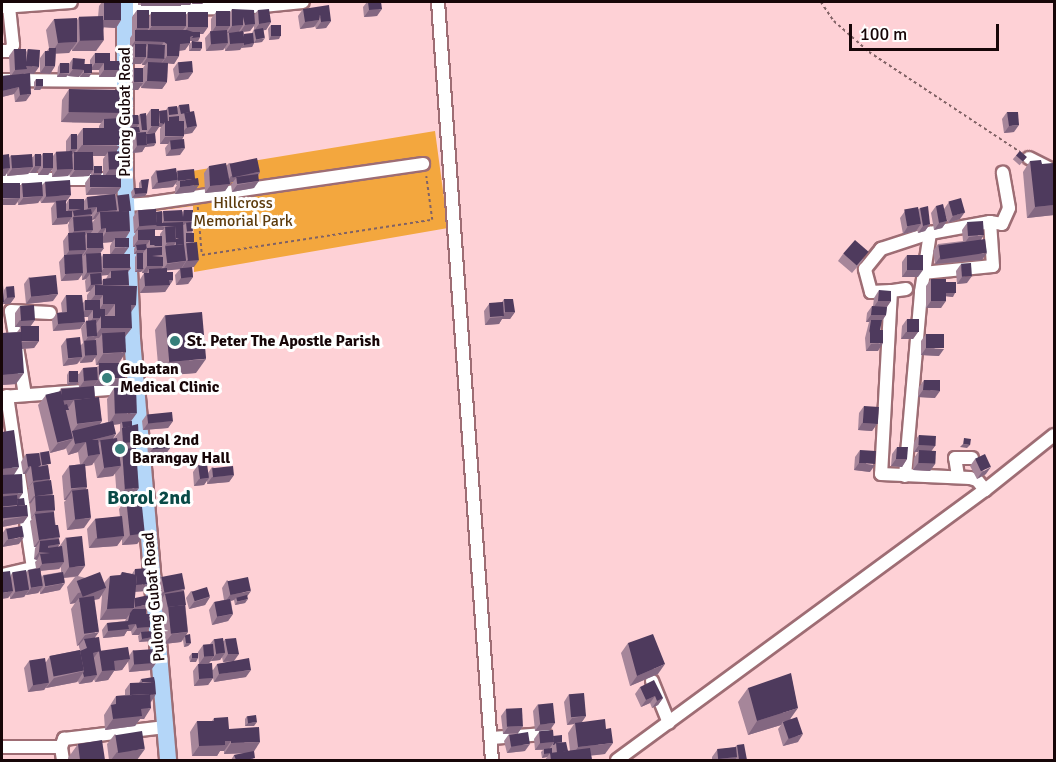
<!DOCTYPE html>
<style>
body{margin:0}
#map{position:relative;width:1056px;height:762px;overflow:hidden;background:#fed1d6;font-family:Signika,sans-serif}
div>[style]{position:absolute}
.green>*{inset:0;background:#f3a73e}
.path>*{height:1.5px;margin-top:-0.75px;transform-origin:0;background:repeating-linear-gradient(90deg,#806265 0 3px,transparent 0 6px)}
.roads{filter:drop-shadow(2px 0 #9e6d74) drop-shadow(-2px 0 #9e6d74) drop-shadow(0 2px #9e6d74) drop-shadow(0 -2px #9e6d74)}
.minor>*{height:12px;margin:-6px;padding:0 6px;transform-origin:6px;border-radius:6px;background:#fff}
.major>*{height:16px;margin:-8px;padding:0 8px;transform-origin:8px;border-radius:8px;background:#b4d6f8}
.wall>*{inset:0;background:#a6869a;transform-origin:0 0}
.shaded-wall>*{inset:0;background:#836781;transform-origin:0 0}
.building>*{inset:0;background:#4e3a5d;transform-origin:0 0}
.dots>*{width:16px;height:16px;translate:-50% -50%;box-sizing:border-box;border:3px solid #fff;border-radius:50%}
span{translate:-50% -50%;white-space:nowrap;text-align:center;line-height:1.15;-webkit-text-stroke:6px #fff;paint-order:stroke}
.street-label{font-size:16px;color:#170608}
.park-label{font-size:16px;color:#5d3c0e}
.poi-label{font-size:16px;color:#170608;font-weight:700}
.left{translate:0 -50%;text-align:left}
.quarter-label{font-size:20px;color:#0a4a47;font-weight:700}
.frame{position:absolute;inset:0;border:3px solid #170608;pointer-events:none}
.scale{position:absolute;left:849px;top:24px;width:150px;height:27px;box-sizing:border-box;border:3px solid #170608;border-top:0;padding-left:8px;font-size:18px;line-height:21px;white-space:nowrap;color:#170608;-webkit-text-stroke:4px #fff;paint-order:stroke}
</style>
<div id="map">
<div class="green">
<i style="clip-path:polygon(435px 131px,448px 228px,194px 272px,193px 206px,132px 214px,131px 199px,195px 192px,192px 171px)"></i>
</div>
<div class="path">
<i style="left:821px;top:2px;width:23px;rotate:56deg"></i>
<i style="left:834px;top:21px;width:47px;rotate:41.5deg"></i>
<i style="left:869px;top:52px;width:181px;rotate:33.5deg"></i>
<i style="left:198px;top:207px;width:48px;rotate:85.2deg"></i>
<i style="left:202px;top:255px;width:233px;rotate:-8.7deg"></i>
<i style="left:432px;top:220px;width:44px;rotate:-97.8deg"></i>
</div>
<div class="roads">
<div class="minor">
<i style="left:438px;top:2px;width:760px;rotate:85.93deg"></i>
<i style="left:2px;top:7px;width:69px;rotate:-4.1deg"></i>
<i style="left:125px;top:9px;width:118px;rotate:-0.5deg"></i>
<i style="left:243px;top:8px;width:60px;rotate:-5.7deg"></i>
<i style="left:2px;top:51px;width:8px"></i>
<i style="left:10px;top:51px;width:7px;rotate:-63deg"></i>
<i style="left:13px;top:45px;width:39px;rotate:-96deg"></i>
<i style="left:2px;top:80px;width:121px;rotate:0.5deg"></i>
<i style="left:1029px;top:158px;width:28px;rotate:27deg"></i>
<i style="left:2px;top:179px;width:100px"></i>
<i style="left:126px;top:205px;width:26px;rotate:-4deg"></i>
<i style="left:152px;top:203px;width:274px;rotate:-8.2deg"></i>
<i style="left:923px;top:273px;width:70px;rotate:-5.7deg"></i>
<i style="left:993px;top:266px;width:44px;rotate:-93.9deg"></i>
<i style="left:906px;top:289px;width:15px;rotate:172deg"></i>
<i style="left:891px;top:291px;width:183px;rotate:93.1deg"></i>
<i style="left:881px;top:474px;width:89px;rotate:2.6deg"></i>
<i style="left:970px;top:478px;width:7px;rotate:16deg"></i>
<i style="left:977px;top:480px;width:13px;rotate:51deg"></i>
<i style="left:891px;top:291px;width:20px;rotate:177deg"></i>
<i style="left:871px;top:292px;width:24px;rotate:-105deg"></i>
<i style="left:865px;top:269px;width:26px;rotate:-51deg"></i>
<i style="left:881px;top:249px;width:52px;rotate:-18.1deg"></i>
<i style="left:25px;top:395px;width:85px;rotate:-99.5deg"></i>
<i style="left:11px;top:311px;width:39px;rotate:3deg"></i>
<i style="left:2px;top:397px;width:134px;rotate:-4.3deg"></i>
<i style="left:905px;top:476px;width:185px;rotate:-85deg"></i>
<i style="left:921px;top:292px;width:60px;rotate:-81.3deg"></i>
<i style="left:930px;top:233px;width:61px;rotate:-10.4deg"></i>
<i style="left:990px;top:222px;width:12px;rotate:9deg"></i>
<i style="left:1002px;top:224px;width:17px;rotate:-66deg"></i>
<i style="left:1009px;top:208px;width:36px;rotate:-100deg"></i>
<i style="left:958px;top:476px;width:18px;rotate:-99deg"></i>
<i style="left:955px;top:458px;width:17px"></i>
<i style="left:2px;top:575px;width:32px;rotate:-13deg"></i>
<i style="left:33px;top:568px;width:174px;rotate:-98.6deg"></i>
<i style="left:652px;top:681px;width:45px;rotate:68deg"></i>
<i style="left:491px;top:738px;width:54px;rotate:-4.2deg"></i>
<i style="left:2px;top:747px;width:59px"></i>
<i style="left:63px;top:760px;width:13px;rotate:-99deg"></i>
<i style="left:61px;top:747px;width:9px;rotate:-69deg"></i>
<i style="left:64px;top:739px;width:102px;rotate:-6.8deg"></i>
<i style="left:617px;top:760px;width:456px;rotate:-36.3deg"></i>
<i style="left:985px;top:490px;width:88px;rotate:-38.6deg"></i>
</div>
<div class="major">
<i style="left:125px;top:2px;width:176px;rotate:90deg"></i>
<i style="left:125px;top:178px;width:161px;rotate:87.5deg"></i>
<i style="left:132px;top:339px;width:423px;rotate:85.1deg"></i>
</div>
</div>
<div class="wall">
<i style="clip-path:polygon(102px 2px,121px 2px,121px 20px,116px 28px,104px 27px,96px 51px,72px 51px,72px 48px,69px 53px,56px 53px,55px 66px,50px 74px,40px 73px,40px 58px,45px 51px,47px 51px,49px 48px,46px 30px,54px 19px,77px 20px,79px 17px,98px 17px,99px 6px)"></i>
<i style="clip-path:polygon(138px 2px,204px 2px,202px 4px,192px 4px,192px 2px,190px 5px,180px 5px,179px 3px,178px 5px,138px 5px)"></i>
<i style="clip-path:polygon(367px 2px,393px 2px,381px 2px,377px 16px,364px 17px,363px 7px)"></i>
<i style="clip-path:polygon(evenodd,232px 9px,254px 15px,258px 10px,271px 22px,266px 30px,264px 30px,262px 42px,254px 43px,252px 47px,241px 47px,240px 50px,225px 51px,225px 48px,223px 50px,206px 51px,205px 38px,211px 31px,211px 19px,216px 12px,230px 12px,232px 9px,254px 26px,254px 29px,252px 33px,244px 34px,244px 32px,250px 31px,254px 26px)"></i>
<i style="clip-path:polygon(303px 9px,331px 21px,326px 28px,316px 29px,315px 26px,314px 27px,300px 29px,298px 16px)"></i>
<i style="clip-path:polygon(137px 10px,149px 17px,151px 13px,186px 15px,188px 12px,208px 27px,203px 34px,200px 34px,200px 37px,198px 41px,190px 41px,190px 43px,185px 50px,179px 51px,179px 56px,174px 64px,168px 63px,167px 82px,162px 89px,141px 88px,141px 85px,138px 90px,129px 90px,129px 75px,134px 68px,143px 68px,145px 65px,142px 65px,142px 62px,141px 64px,130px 64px,130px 51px,132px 48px,130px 48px,130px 38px,132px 35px,132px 17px)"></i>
<i style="clip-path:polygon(271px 25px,279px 39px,269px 40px,268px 29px)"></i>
<i style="clip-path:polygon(192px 41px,202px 48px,200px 51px,189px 51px,189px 45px)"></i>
<i style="clip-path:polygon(14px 49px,26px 52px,28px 49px,34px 74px,30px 74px,26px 101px,15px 102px,14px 94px,2px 97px,2px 76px,10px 75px,9px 56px)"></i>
<i style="clip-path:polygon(95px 53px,110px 61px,120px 70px,115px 77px,99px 77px,99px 70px,91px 70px,91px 74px,89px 77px,80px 77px,80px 75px,79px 77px,68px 76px,68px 75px,66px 77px,57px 77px,58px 67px,60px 63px,69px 64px,73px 58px,84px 64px,90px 64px,90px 60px)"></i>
<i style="clip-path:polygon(178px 62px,193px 72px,188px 79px,175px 81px,173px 69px)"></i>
<i style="clip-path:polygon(36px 79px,43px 86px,40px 90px,34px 90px,34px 82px)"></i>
<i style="clip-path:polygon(evenodd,69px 89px,121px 118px,123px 129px,120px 132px,116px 152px,120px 175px,121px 187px,116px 194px,116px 197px,117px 196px,129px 213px,130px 231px,126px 238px,124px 254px,131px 268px,128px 271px,131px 312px,119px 363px,108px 364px,125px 378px,120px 386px,94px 386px,95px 398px,102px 421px,100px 424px,108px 422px,107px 399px,114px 388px,131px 421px,134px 448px,132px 498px,145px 534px,137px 544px,122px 545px,122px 539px,117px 546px,89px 548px,87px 529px,95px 519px,120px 517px,119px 509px,126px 499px,117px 499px,115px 473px,113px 476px,97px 478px,94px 462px,92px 465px,85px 466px,87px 487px,86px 490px,84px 528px,67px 530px,64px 502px,66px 500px,64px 500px,62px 476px,69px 466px,80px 464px,78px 452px,68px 455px,66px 448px,65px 449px,50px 453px,38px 405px,46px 395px,59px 392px,61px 388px,79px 387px,78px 382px,76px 385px,67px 385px,67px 375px,69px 371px,79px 374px,83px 368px,97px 367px,99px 365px,96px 365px,95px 357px,92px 362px,80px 363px,80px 361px,77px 364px,63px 366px,61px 346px,66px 339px,81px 345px,83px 343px,81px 328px,86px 321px,88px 321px,88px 317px,84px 317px,80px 329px,53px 331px,52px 320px,57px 313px,62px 312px,61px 303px,66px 295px,83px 303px,85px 300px,87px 300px,87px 295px,90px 291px,86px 292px,85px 281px,86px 279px,82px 280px,82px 275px,78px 280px,61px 281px,59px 262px,64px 256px,63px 241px,68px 234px,69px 234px,68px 225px,69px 223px,69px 221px,67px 224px,52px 225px,51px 208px,55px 202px,41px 203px,40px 200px,38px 203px,18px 205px,18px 202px,15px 205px,2px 205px,2px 184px,20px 186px,22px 183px,42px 185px,45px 182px,66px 202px,66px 204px,69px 199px,84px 201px,87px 197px,110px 194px,86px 195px,85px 183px,90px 176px,91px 176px,91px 173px,89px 176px,70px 177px,69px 174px,68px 176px,52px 177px,52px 170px,48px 175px,38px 175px,38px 170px,36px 173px,30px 173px,30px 172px,28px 174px,7px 176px,7px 173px,5px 176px,2px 176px,2px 155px,9px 158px,11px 155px,33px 157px,35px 154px,41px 156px,43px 153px,53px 156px,56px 152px,66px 152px,66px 141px,71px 134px,77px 136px,83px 128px,99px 128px,99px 126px,101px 123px,61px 122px,62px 100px,69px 89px,93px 156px,105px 156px,103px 159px,103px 175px,101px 176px,94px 166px,93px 156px,69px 89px,91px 214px,92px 220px,95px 219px,92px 223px,90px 216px,91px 214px,69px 89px,112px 242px,110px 246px,110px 254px,103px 254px,102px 257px,100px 253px,104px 248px,103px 243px,112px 242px,69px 89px,102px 275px,108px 275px,106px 279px,103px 279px,102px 281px,102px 275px,69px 89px,120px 424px,120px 431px,113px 439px,114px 425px,120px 424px)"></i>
<i style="clip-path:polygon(179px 105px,190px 112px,197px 126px,192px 133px,184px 134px,182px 140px,180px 155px,166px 156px,165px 148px,168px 144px,160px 144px,160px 129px,161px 127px,159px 127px,155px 133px,154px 146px,145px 147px,142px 152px,132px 153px,131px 140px,133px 137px,130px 138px,129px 131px,131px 128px,130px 128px,129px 119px,132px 115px,138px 116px,140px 114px,146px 116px,151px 109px,159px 111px,166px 110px,168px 107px,177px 108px)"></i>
<i style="clip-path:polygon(1007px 112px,1014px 132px,1004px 133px,1002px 119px)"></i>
<i style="left:1020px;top:151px;width:9px;height:11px;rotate:41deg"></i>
<i style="clip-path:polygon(1030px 161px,1042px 164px,1054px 183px,1054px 215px,1027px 218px,1023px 172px)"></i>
<i style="clip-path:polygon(229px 163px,260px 172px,254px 188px,232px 192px,231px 185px,233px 182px,230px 183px,225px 191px,205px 193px,204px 173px,209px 166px,226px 166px)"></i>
<i style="clip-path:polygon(156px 170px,177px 172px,194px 192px,175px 194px,175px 188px,177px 185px,176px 185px,175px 183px,173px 187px,152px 189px,151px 177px)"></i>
<i style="clip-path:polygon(141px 180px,147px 193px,145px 196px,132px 198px,131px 192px,134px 188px,139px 188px,139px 183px)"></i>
<i style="clip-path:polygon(949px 202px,960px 219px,948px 223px,944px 210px,947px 221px,942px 228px,934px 230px,931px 213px,936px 206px,944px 209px)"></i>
<i style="clip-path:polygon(920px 208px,930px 224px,925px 231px,918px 233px,917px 229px,916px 231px,903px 234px,900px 218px,905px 211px,919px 209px)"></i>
<i style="clip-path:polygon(evenodd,138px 210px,162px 213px,163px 211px,182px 212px,184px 210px,192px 222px,194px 267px,192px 267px,193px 277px,188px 284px,176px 285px,175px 275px,180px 269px,167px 270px,167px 272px,173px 280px,165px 292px,140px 293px,139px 281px,144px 273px,147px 273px,142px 273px,142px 271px,141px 272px,135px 272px,135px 257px,137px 254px,134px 254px,134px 249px,135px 247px,133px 247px,133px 237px,136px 233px,134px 233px,133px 217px,138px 210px,155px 230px,163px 230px,160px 234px,160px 236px,155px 236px,155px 230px)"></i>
<i style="clip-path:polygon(967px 223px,981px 239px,982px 260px,935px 264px,933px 251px,938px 244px,963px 241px,962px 230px)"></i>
<i style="clip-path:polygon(843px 254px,864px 259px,852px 273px,838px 261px)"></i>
<i style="clip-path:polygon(907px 255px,918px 277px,902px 277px,902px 262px)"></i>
<i style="clip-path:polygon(961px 264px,967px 283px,957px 284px,956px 271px)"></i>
<i style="clip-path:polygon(29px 277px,53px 301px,26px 304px,24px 284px)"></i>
<i style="clip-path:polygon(931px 279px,946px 282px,953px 297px,946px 296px,941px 308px,926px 308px,926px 286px)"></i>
<i style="clip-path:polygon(6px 287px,15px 297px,10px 304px,3px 304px,4px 290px)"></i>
<i style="clip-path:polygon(879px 290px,891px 301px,887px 307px,886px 315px,881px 322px,878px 351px,866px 351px,865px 338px,869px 322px,866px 322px,867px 313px,872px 306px,873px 306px,874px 298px)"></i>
<i style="clip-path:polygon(504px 299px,515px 312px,510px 319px,502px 319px,499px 324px,485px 325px,484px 311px,489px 304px,502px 302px)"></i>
<i style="clip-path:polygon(20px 306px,35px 320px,30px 326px,39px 341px,34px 348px,22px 349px,16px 384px,2px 385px,2px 333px,17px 332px,21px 327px,15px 327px,15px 313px)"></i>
<i style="clip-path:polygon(165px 315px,196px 373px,159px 376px,155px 330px)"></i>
<i style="clip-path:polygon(907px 319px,918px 332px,913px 339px,901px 339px,902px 326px)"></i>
<i style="clip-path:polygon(926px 334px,939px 356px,921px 355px,921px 341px)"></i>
<i style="clip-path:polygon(924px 380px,935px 398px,918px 397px,919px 387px)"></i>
<i style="clip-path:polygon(864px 406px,877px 424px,872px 431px,858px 430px,859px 413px)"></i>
<i style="clip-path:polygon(147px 414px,173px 421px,168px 428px,143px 430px,142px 421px)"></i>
<i style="clip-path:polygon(2px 432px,14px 475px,19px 498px,25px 505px,28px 516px,23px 523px,2px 527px)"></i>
<i style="clip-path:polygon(152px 435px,170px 448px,165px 455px,148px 455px,147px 442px)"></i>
<i style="clip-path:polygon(919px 435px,935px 446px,931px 451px,935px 464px,930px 471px,913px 470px,914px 458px,918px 452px,914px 452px,914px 442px)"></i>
<i style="clip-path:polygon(897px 447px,907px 459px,902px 467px,891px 466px,892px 454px)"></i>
<i style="clip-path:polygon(860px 450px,870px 472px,854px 470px,855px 457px)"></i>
<i style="clip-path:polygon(evenodd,40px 452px,48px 467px,50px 479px,49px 480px,51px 496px,55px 510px,53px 512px,59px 539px,58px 547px,59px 547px,66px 537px,78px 576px,104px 583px,110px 576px,120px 575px,122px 572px,132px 574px,135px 569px,145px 591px,135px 592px,135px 598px,146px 611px,147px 632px,153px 637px,151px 641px,139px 642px,138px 636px,139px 635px,132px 635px,131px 631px,127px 631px,124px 636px,103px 638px,102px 630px,107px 623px,125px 621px,126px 619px,100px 620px,102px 595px,99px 599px,94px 600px,95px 638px,101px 651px,129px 656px,133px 650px,156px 663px,151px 670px,129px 672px,128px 661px,122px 670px,114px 671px,108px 680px,95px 682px,94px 679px,92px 682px,79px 684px,78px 681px,77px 682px,46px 688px,46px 687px,44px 690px,28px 692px,24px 668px,29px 661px,46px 662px,50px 656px,80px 650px,79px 647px,79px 645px,77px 646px,71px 609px,75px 603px,70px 604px,67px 587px,75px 577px,64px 578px,60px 590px,40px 594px,40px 591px,38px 593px,26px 595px,26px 594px,24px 597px,10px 599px,10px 596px,8px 598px,11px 575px,12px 573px,26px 572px,28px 570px,36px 568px,35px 562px,37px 560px,34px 559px,35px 548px,36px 547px,34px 547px,30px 521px,33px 518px,31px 519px,30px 504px,31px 503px,29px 503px,28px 489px,29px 488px,28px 488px,26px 474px,23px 474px,21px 462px,26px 454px,39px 454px,40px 452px,61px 567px,61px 572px,43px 575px,42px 577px,40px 571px,59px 569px,61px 567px)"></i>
<i style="clip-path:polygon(975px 459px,986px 474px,977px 479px,970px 466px)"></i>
<i style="clip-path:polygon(198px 465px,208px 473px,212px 467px,234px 475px,229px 482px,207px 484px,207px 480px,204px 485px,194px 486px,193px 472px)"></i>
<i style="clip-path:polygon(6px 528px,19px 544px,2px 547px,2px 534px)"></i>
<i style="clip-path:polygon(161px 576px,184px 591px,188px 632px,186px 635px,191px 643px,188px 646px,184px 647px,183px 640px,181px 642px,164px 644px,161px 618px,163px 615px,160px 601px,162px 599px,158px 599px,156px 583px)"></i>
<i style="clip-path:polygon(227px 580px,247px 596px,245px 603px,235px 605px,234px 600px,231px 601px,233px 614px,228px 621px,212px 625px,209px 610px,214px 602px,224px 600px,222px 588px)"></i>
<i style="clip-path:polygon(191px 591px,210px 597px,205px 605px,189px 609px,186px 598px)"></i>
<i style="clip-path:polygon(214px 639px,224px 641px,225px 639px,234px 661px,246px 677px,214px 682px,213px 678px,208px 685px,194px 686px,193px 671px,198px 664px,213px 670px,217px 664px,233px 661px,223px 662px,222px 657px,220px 660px,211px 661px,209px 663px,199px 664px,198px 652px,203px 645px,210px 644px)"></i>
<i style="clip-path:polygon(628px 643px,658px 674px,630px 686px,621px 653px)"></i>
<i style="clip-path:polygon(192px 653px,196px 662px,190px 662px,189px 657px)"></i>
<i style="clip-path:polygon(141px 679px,151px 702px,144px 719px,140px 719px,135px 726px,105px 730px,104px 715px,116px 696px,125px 695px,125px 690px,130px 683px,139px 683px)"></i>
<i style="clip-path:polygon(640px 687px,663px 698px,658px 705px,652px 708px,650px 703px,641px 707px,635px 694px)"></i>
<i style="clip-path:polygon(748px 688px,791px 719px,798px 742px,783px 746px,778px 729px,781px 725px,748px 735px,738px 702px)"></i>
<i style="clip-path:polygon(569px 694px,586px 716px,582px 722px,605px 754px,591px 755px,592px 760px,545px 760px,547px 757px,542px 758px,541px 752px,543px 750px,535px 750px,534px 739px,539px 732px,553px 736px,562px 742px,568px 751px,570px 751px,568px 733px,574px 724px,567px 725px,564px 702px)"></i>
<i style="clip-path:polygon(538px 704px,550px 730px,535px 731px,533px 711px)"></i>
<i style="clip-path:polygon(506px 709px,523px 726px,518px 733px,525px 751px,507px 753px,504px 741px,509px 734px,503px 734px,501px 716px)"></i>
<i style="clip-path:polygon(247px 716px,254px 726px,245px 726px,245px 719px)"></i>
<i style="clip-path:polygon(214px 718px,229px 729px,254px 751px,253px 760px,231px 760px,234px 755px,245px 753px,224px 754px,224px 751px,220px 751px,217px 756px,192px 756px,190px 732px,197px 721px,212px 721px)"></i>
<i style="clip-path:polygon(115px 734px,137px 760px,109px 760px,107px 744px)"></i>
<i style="clip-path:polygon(78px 744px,105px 760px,68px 760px,68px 758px)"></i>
<i style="clip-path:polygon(737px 745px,747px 760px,712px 760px,712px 757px,717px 750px,735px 747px)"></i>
</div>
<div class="shaded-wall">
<i style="left:141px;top:2px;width:40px;height:4px"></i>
<i style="clip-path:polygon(182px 2px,192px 2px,190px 5px,180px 5px)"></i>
<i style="clip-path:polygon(194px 2px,204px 2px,202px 4px,192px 4px)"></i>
<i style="clip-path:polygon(382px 9px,377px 16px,364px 17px,369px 10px)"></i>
<i style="clip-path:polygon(103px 20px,121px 20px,116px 28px,98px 27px)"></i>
<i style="clip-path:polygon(319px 20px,314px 27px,300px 29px,305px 22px)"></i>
<i style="clip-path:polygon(331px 21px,326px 28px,316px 29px,321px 22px)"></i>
<i style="clip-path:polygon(271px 22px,266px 30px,254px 31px,259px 24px)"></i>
<i style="clip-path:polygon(255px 24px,250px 31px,240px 32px,245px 25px)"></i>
<i style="clip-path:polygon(243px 25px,238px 33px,227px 33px,232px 26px)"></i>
<i style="clip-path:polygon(152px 26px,186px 26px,181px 33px,147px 33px)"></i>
<i style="clip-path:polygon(216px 26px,230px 26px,225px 33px,211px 33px)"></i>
<i style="clip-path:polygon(188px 27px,208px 27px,203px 34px,183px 34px)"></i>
<i style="clip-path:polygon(137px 28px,149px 28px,144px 35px,135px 31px)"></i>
<i style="clip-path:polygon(281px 35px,279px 39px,269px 40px,271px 36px)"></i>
<i style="clip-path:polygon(190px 37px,200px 37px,198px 41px,190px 41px,190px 43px,185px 50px,175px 51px,180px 44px)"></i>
<i style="clip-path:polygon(265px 38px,262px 42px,254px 43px,252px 47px,241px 48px,244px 45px,254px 43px,256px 40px)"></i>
<i style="clip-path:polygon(80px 40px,104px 40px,96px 51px,72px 51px)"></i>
<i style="clip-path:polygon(135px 41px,164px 42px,159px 49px,148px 44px,145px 49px,135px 44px,132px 48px,130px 48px)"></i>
<i style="clip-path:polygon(77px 42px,69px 53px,51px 54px,58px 43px)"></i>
<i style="clip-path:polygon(228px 43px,223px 50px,206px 51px,211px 44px)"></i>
<i style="clip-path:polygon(245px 43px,240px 50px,225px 51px,230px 44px)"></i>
<i style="clip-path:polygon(192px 48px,202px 48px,200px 51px,189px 51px)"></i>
<i style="clip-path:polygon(167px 56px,179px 56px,174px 64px,162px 63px)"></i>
<i style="clip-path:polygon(135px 57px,146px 57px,141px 64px,130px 64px)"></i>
<i style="clip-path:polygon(147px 58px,165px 58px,160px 65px,148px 62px,145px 65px,142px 65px)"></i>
<i style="clip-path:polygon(95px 63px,104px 63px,99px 70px,90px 70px)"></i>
<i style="clip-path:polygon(26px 66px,39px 67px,34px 74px,24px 73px,22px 76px,10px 77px,15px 70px)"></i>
<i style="clip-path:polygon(45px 66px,55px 66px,50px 74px,40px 73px)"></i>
<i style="clip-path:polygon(73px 69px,84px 70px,79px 77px,68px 76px)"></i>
<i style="clip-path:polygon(104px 70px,120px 70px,115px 77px,99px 77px)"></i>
<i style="clip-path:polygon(193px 72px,188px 79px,175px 81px,180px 73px)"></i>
<i style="clip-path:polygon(60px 73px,69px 74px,66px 77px,57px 77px)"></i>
<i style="clip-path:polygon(83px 73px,91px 74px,89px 77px,80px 77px)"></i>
<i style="clip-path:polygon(146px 81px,167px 82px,162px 89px,141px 88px)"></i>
<i style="clip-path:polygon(134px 82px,143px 83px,138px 90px,129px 90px)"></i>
<i style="clip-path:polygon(36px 86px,43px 86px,40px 90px,34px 90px)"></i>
<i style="clip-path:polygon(19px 87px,14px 94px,2px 97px,2px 91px)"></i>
<i style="clip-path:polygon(31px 94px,26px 101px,15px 102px,20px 95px)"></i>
<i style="clip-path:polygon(69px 112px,125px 112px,118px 123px,104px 119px,101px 123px,61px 122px)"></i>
<i style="clip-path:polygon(160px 123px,164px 124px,161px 127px,159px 127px,155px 133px,147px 133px,152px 126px)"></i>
<i style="clip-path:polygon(132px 124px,139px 124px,136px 128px,130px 128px)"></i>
<i style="clip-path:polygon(1019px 125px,1014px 132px,1004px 133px,1009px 126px)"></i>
<i style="clip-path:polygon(197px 126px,192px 133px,181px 135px,186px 128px)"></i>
<i style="clip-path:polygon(184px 136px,179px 144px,170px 141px,168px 144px,160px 144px,165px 137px)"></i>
<i style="clip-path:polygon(156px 143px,154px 146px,145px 147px,142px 152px,132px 153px,137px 146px)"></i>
<i style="clip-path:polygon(82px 145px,120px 146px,113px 156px,108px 152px,105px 156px,74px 156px)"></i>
<i style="clip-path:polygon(185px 148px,180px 155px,166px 156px,171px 149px)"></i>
<i style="clip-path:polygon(71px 149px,77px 149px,71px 156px,66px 156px)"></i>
<i style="clip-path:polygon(35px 166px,41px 166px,36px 173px,30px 173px)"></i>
<i style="clip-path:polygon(33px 167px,28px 174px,7px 176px,12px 169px)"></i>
<i style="clip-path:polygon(10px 168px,5px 176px,2px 176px,2px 169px)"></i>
<i style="clip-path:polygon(43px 168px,53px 168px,48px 175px,38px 175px)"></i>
<i style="clip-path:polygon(73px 169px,68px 176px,52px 177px,57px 170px)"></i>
<i style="clip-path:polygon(94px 169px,89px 176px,70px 177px,75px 170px)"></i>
<i style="clip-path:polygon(125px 169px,120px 176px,104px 177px,109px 170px)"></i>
<i style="clip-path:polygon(260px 172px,255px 179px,236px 178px,233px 182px,226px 184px,231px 176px)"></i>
<i style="clip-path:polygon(94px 173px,102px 173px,100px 177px,91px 177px)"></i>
<i style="clip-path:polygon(178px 180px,173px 187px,152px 189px,157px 182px)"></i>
<i style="clip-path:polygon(259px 181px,254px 188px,232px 192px,237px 185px)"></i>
<i style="clip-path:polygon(230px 184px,225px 191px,205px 193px,210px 186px)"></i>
<i style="clip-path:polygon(199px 185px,194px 192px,175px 194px,180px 187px)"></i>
<i style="clip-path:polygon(121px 187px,116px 194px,86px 195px,91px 188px)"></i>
<i style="clip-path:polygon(147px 193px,145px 196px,132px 198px,135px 194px)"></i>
<i style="clip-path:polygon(71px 195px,66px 202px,41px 203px,46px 196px)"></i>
<i style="clip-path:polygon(43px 196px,38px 203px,18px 205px,23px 198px)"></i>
<i style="clip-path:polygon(20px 198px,15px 205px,2px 205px,2px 199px)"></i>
<i style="clip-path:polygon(1054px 205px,1054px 215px,1027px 218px,1035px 207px)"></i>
<i style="clip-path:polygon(97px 207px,87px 221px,73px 218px,69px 223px,74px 216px,73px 211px,70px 216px,64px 216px,69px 209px,81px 209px,83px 215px,88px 208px)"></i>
<i style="clip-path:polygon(117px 210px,112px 217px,100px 212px,95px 219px,92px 220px,97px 212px)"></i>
<i style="clip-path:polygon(965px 212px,960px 219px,948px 223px,953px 216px)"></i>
<i style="clip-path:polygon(72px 217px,67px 224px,52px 225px,57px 218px)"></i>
<i style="clip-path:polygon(164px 221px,193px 221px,190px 225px,186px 223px,184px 225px,161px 225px)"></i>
<i style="clip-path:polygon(947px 221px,942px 228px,934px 230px,939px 223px)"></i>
<i style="clip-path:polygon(921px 224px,916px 231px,903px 234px,908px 226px)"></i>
<i style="clip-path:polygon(930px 224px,925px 231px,918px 233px,923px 226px)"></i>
<i style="clip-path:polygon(157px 225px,165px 227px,163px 230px,138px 230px,134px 233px,139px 226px)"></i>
<i style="clip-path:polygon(106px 228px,99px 239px,93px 239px,101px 229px)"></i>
<i style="clip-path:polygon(93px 230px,88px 237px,87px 233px,84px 237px,69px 238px,74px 231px)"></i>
<i style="clip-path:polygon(130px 231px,123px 242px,115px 239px,112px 242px,99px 243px,106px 232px)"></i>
<i style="clip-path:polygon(984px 235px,979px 243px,964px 244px,969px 237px)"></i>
<i style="clip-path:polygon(138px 240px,150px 240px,145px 247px,136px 245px,135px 247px,133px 247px)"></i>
<i style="clip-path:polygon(176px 242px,171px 249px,165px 246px,167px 243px)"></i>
<i style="clip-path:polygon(129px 247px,124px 254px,110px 255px,115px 248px)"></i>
<i style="clip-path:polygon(88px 248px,104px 248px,99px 255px,86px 254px,85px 255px,83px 256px)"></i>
<i style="clip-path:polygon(86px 250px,81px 257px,64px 258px,69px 251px)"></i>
<i style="clip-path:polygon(137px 250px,145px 250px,143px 253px,134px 254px)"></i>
<i style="clip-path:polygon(987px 253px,982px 260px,935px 264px,940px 257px)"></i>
<i style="clip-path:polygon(187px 260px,199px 260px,194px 267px,182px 268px)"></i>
<i style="clip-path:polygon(186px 261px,181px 269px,162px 271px,167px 264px)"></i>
<i style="clip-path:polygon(147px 266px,163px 266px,158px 273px,149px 269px,147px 273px,142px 273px)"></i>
<i style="clip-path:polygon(104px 268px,131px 268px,126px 275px,111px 271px,108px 275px,99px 276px,90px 274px,86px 279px,82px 280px,87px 272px,101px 272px)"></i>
<i style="clip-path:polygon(144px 268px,141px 272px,135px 272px,138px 269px)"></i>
<i style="clip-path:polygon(907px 270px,923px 270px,918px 277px,902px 277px)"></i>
<i style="clip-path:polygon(83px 273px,78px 280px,61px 281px,66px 274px)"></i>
<i style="clip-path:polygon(972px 276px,967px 283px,957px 284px,962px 277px)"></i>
<i style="clip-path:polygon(193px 277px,188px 284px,176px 285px,181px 278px)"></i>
<i style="clip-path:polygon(169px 280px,173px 280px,165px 292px,140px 293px,145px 286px)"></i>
<i style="clip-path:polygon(91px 284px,102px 284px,97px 291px,95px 285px,90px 291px,86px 292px)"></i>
<i style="clip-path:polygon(945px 293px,955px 293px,953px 297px,943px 296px)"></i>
<i style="clip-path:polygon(58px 294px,53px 301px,26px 304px,31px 297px)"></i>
<i style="clip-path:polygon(95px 295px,103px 295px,96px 305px,87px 305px)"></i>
<i style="clip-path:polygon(7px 297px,15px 297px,10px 304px,3px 304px,2px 306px,2px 302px,3px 302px)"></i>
<i style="clip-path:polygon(878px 301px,891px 301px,886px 308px,873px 308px)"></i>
<i style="clip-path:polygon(931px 301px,946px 301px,941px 308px,926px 308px)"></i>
<i style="clip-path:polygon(103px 304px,115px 304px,107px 315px,96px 315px)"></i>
<i style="clip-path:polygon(131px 305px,136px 305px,129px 315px)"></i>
<i style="clip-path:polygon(85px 310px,93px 310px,88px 317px,80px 317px)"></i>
<i style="clip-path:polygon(505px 312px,515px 312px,510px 319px,502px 319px,499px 324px,485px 325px,490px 318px,502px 317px)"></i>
<i style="clip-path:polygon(871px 315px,886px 315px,881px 322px,871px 320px,869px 322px,866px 322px)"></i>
<i style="clip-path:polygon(93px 318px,100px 318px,95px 325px,88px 325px)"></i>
<i style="clip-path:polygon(20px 320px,35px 320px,30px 327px,15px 327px)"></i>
<i style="clip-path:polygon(85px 322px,80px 329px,53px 331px,58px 324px)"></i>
<i style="clip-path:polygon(101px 328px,132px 328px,124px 338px,102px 334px,99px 338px,96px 338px,92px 344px,84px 343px,88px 337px,94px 337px)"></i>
<i style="clip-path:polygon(906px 332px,918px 332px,913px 339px,901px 339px)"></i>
<i style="clip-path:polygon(39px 341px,34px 348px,17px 349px,22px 342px)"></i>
<i style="clip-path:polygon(883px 343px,878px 351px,866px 351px,871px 344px)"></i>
<i style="clip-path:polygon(926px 348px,944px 349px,939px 356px,921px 355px)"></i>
<i style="clip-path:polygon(126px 352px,119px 363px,96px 365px,103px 354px)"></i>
<i style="clip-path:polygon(97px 355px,92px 362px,80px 363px,85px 356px)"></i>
<i style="clip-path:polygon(82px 357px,77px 364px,63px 366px,68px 359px)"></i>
<i style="clip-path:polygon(206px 359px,196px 373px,159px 376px,169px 362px)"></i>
<i style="clip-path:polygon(24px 373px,16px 384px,2px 385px,2px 375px)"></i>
<i style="clip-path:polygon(125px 378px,120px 386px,94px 386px,99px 379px)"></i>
<i style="clip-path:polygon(98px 380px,93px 387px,79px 388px,84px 381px)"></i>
<i style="clip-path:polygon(70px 382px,79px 382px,76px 385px,67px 385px)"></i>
<i style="clip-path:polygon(923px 390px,940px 391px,935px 398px,918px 397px)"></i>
<i style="clip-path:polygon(74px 400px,69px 407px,60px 408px,62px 401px)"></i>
<i style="clip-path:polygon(137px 413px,129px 424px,122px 422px,120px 424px,108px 425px,115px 414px)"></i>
<i style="clip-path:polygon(102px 421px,95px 431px,72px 432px,78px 424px)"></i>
<i style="clip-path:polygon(173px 421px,168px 428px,143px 430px,148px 423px)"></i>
<i style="clip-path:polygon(862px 423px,877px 424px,872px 431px,858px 430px)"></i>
<i style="clip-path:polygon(116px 434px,109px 445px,100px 441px,95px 448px,92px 440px)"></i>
<i style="clip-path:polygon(73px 439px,65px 449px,50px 453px,58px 443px)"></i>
<i style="clip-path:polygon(86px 442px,78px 452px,68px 455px,75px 444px)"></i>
<i style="clip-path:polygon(139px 442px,129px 456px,122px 449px,117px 457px,113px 457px,123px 443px)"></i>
<i style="clip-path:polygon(963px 444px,970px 445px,967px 448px,960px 447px)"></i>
<i style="clip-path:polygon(919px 445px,935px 446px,930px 453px,919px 450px,918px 452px,914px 452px)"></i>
<i style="clip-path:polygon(153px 448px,170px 448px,165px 455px,148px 455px)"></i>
<i style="clip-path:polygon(100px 454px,92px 465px,80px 467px,88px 456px)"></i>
<i style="clip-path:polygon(896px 459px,907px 459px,902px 467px,891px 466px)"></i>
<i style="clip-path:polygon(859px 463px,875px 465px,870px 472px,854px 470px)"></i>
<i style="clip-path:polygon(918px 463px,935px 464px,930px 471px,913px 470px)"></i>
<i style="clip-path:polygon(31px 466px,26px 474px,23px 474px,28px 467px)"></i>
<i style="clip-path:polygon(121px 466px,113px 476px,97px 478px,104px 468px)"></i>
<i style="clip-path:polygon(19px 467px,12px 478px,2px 479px,2px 469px)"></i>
<i style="clip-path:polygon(991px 467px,986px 474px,977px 479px,982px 472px)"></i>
<i style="clip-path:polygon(234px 475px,229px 482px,207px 484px,212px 477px)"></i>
<i style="clip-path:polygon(209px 478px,204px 485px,194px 486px,199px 479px)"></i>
<i style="clip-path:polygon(50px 479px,45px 486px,33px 482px,28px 488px,33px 481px)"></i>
<i style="clip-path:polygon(87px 487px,80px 498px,72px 491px,66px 500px,64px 500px,72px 489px)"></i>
<i style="clip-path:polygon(139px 488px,132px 498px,117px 499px,125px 489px)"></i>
<i style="clip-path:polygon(23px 493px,18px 500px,2px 501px,2px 494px)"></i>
<i style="clip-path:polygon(53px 494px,48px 501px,35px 497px,31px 503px,29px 503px,34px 496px)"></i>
<i style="clip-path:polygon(55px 510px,50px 517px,35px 514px,31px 519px,36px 511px)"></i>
<i style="clip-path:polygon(28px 516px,23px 523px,2px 527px,2px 524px,4px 520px)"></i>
<i style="clip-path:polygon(91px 518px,84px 528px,67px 530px,75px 519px)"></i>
<i style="clip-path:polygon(145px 534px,137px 544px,122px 545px,130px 535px)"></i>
<i style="clip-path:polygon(124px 536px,117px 546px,89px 548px,96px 538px)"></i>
<i style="clip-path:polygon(24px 537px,19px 544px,2px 547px,7px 540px)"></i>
<i style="clip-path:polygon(60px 537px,55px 544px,40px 541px,36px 547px,34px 547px,39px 540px)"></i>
<i style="clip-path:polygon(60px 544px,55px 551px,50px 553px,40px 554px,37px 560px,34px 559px,39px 552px,48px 546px)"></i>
<i style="clip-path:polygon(64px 562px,59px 569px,37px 571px,42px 564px)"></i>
<i style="clip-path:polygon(85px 566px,78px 576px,62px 578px,69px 567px)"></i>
<i style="clip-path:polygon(65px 583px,60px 590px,40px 594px,45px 587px)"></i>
<i style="clip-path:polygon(150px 584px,145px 591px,131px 592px,136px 585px)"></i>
<i style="clip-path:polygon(43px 586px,38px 593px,26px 595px,31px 588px)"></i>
<i style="clip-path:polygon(106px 588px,99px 599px,79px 602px,79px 598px,75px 603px,70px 604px,78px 593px)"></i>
<i style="clip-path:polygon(185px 589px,180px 596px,165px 594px,162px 599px,158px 599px,163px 592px)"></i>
<i style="clip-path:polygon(29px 590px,24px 597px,10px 599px,15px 592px)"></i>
<i style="clip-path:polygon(13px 591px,8px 598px,2px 599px,2px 593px)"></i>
<i style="clip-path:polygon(251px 591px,246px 598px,236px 598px,234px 600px,225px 602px,230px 595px)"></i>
<i style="clip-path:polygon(210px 597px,205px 605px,189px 609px,194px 602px)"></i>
<i style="clip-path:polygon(248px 599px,245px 603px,235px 605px,237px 602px)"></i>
<i style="clip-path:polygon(151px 604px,146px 611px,130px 614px,135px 607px)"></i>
<i style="clip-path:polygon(134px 608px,126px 619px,100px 620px,107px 609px)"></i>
<i style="clip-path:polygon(233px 614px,228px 621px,212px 625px,217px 617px)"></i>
<i style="clip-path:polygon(136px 624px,131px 631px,127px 631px,124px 636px,103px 638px,108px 631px,128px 625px)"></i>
<i style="clip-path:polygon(150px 627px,145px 634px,141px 632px,139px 635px,132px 635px,137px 628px)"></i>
<i style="clip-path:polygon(99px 632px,91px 643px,84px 639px,79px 645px,77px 646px,85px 635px)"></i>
<i style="clip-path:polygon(188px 632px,181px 642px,164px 644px,172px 634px)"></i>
<i style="clip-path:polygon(153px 637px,151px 641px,139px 642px,142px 639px)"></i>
<i style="clip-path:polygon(186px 643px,191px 643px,188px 646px,184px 647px)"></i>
<i style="clip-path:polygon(98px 652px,93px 659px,93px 653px)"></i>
<i style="clip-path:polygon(225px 653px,220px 660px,211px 661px,216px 654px)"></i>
<i style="clip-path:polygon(228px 654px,239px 654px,234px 661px,223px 662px)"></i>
<i style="clip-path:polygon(214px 656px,209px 663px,199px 664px,204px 657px)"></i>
<i style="clip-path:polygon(192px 658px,198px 658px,196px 662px,190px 662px)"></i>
<i style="clip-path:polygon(130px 659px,122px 670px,114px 671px,108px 680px,95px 682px,102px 671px,114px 661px)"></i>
<i style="clip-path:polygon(156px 663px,151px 670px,129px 672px,134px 664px)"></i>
<i style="clip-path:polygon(665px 664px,658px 674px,630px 686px,637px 676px)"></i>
<i style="clip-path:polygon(251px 670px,246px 677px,214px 682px,219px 674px)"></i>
<i style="clip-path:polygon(84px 671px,77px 682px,46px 688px,54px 678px)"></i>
<i style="clip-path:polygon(97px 675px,92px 682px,79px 684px,84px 677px)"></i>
<i style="clip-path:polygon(213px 678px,208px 685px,194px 686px,199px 679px)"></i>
<i style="clip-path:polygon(49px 683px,44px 690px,28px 692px,33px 685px)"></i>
<i style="clip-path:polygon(156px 694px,151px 702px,130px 696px)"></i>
<i style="clip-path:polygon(655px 696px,650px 703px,641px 707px,646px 700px)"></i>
<i style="clip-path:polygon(663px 698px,658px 705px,652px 708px,657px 701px)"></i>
<i style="clip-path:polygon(151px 708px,144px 719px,140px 719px,135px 726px,105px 730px,113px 719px,141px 709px)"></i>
<i style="clip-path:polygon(798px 708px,788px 722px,783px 721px,781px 725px,748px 735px,757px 721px)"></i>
<i style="clip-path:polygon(586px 716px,581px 723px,575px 723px,574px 724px,567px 725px,572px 718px)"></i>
<i style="clip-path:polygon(257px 722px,254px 726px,245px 726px,248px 723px)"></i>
<i style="clip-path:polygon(555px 723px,550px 730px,535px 731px,540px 724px)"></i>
<i style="clip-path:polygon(523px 726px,518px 733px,503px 734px,508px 727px)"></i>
<i style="clip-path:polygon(803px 734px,798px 742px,783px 746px,788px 739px)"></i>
<i style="clip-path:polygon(225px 741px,231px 741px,224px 751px,220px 751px,217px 756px,192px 756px,199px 746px)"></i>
<i style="clip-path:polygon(260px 742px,253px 753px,224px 754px,231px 743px)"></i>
<i style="clip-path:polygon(554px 742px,549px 749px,535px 750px,540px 743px)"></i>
<i style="clip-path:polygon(613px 743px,605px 754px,571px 758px,578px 747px)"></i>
<i style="clip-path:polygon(530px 744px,525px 751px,507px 753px,512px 746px)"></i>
<i style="clip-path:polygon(145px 749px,137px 760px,111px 760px,117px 752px)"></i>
<i style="clip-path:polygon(550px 753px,547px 757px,542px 758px,544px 754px)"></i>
<i style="clip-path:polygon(737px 757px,735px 760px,717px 760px,718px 759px)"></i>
</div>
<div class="building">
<i style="left:104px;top:2px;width:17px;height:18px"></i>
<i style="clip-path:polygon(368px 2px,381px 2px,382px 9px,369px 10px)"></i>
<i style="clip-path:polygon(329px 5px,331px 21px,321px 22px,320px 15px,319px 20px,305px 22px,303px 9px)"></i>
<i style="clip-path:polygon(232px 9px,254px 10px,255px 24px,245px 25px,243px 17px,243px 25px,232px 26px)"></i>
<i style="clip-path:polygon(269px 9px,271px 22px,259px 24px,258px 10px)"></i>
<i style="left:137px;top:10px;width:12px;height:18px"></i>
<i style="left:230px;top:11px;width:15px;height:14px;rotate:90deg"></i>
<i style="left:186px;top:12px;width:14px;height:35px;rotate:90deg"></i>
<i style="left:188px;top:12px;width:20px;height:15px"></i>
<i style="left:103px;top:16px;width:24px;height:24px;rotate:88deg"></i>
<i style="clip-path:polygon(77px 18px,77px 42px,58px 43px,54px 19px)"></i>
<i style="left:271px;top:25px;width:10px;height:11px"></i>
<i style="left:263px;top:28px;width:10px;height:9px;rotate:79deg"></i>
<i style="clip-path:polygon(135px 30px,187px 30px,193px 32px,193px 36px,190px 37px,190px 43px,180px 44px,179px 56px,167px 56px,167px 44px,164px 42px,135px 41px)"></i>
<i style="left:227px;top:30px;width:13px;height:17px;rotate:86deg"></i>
<i style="clip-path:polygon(243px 31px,245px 43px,230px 44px,229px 33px)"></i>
<i style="clip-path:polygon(193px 32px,200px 32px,200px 37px,192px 38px,193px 36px)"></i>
<i style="clip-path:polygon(253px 33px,254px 43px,244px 45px,244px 34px)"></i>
<i style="clip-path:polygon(192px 41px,202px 42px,202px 48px,192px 48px)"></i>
<i style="left:135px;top:44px;width:11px;height:13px"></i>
<i style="left:148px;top:44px;width:17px;height:14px;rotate:3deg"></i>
<i style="clip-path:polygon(49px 48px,56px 48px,55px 66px,45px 66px,45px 51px,49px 51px)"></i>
<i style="clip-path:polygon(14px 49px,26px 49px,26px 62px,28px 49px,40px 50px,39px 67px,26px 66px,27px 69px,15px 70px)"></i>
<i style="clip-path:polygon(95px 53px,110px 53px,110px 61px,120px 61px,120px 70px,104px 70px,104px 63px,95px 63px)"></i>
<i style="left:73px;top:58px;width:12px;height:11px;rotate:5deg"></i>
<i style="left:192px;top:61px;width:11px;height:14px;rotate:85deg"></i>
<i style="left:148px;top:62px;width:20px;height:19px;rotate:3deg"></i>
<i style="left:60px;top:63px;width:9px;height:10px"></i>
<i style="left:84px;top:64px;width:8px;height:9px"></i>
<i style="left:134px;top:68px;width:9px;height:14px"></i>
<i style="clip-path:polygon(30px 73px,31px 94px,20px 95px,19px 87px,2px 91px,2px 76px)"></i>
<i style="left:36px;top:79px;width:7px;height:7px"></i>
<i style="left:69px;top:89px;width:56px;height:23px;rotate:1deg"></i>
<i style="clip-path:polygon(189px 104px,190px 112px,181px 114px,179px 105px)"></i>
<i style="left:177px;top:106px;width:8px;height:9px;rotate:83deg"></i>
<i style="left:151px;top:109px;width:8px;height:17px"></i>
<i style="clip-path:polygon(167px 110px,168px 122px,165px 122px,164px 124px,160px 123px,159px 111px)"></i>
<i style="left:194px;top:111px;width:15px;height:10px;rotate:79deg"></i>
<i style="clip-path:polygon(1007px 112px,1018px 112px,1019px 125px,1009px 126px)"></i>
<i style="clip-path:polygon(146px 113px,147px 130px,142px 130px,140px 114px)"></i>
<i style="clip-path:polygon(132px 115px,138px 115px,139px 124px,132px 124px)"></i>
<i style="clip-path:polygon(179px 116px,179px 122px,169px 122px,169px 117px)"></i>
<i style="clip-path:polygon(122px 118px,123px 129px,104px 128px,104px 119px)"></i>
<i style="left:184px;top:121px;width:15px;height:19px;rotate:90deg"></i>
<i style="clip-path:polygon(132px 127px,139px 127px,140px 132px,132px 134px)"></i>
<i style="left:83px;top:128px;width:37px;height:17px"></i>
<i style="left:146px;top:132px;width:13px;height:10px;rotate:86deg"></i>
<i style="left:155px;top:133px;width:10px;height:9px;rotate:84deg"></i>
<i style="left:71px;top:134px;width:6px;height:15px"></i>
<i style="left:184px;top:139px;width:9px;height:14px;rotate:84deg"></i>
<i style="left:72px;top:151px;width:18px;height:16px;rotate:87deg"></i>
<i style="left:124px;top:151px;width:18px;height:16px;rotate:87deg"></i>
<i style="left:1020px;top:151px;width:9px;height:6px;rotate:41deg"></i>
<i style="left:74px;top:152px;width:19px;height:18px"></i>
<i style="left:43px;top:153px;width:10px;height:15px"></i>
<i style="clip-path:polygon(9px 154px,10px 168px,2px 169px,2px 155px)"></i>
<i style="left:32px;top:154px;width:13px;height:21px;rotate:86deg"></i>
<i style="left:35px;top:154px;width:6px;height:12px"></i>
<i style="left:257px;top:158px;width:14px;height:28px;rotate:78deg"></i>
<i style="clip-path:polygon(1041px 160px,1042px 164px,1053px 163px,1054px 183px,1054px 205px,1035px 207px,1030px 161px)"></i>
<i style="clip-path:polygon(226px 163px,230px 184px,210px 186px,209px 166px)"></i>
<i style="left:94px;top:166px;width:8px;height:7px"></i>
<i style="left:176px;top:168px;width:12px;height:20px;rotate:81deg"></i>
<i style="left:194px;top:169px;width:10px;height:17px;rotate:84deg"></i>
<i style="left:258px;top:174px;width:7px;height:22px;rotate:82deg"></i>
<i style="left:121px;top:175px;width:12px;height:31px;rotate:90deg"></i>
<i style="clip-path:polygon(198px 178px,199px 185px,180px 187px,180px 181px)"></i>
<i style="clip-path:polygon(149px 179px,147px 193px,135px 194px,134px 188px,142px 188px,141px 180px)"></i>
<i style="left:70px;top:180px;width:15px;height:25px;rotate:86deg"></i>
<i style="left:42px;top:182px;width:14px;height:20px;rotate:86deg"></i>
<i style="left:20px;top:183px;width:15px;height:18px;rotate:90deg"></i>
<i style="clip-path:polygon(115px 194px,117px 210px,97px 212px,97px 207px,88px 208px,87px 197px)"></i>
<i style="left:129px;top:194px;width:17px;height:12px;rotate:83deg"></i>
<i style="left:961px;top:198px;width:15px;height:13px;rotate:74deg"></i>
<i style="clip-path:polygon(69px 199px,84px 199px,84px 210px,91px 209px,92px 214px,74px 216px,73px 211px,81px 209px,69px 209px)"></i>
<i style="clip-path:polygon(66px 200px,66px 211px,72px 211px,72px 217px,57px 218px,56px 201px)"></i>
<i style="clip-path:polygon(943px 204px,947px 221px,939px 223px,936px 206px)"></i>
<i style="clip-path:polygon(928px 206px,930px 224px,923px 226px,920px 208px)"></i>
<i style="left:918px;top:207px;width:17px;height:14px;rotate:80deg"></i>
<i style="left:156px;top:209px;width:16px;height:18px;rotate:86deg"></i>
<i style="clip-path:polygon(182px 210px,183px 217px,184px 210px,193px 210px,193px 221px,164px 221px,163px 211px)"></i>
<i style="clip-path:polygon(129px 211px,130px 231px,106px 232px,106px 228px,101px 229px,100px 212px)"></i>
<i style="clip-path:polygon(162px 211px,162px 223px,183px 222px,184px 245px,184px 244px,176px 245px,176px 239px,179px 238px,176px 238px,175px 226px,156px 226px,157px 225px,156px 212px)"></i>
<i style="left:92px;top:216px;width:14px;height:19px;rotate:86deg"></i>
<i style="left:983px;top:221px;width:14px;height:16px;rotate:86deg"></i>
<i style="left:192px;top:222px;width:9px;height:6px;rotate:84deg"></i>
<i style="left:175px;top:226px;width:16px;height:10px;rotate:86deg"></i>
<i style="clip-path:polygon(155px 229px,155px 245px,150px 245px,150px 240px,138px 240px,138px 230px)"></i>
<i style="left:85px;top:232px;width:18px;height:17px;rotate:87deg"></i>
<i style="left:87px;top:233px;width:16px;height:15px"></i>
<i style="left:186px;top:233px;width:8px;height:9px"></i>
<i style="clip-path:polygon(155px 236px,162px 236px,162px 246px,154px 246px,155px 245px)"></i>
<i style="left:129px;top:238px;width:9px;height:14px;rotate:90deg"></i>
<i style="left:985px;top:239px;width:14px;height:47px;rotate:82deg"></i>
<i style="left:855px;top:240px;width:18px;height:18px;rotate:41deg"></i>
<i style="left:197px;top:242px;width:18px;height:11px;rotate:84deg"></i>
<i style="clip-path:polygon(146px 244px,147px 249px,147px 248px,145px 250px,137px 250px,136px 245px)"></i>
<i style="left:184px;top:244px;width:17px;height:19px;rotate:83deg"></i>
<i style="clip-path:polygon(162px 247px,162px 255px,152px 256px,163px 257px,163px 266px,147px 266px,147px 248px)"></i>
<i style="left:101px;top:253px;width:19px;height:15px;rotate:87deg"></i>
<i style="left:137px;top:253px;width:6px;height:16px"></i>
<i style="left:82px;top:254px;width:19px;height:18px;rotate:87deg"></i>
<i style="left:103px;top:254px;width:27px;height:14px"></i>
<i style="left:907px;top:255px;width:16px;height:15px"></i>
<i style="left:971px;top:263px;width:13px;height:10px;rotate:86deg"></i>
<i style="left:192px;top:267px;width:10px;height:12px;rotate:84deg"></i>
<i style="clip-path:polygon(167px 268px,167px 272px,173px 272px,173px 280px,169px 280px,170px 285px,145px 286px,144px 273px,149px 273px,149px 269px)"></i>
<i style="clip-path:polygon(128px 270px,129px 285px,103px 285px,103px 279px,111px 278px,111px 271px)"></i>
<i style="left:101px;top:273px;width:11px;height:11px;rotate:85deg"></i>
<i style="left:56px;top:275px;width:19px;height:27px;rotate:84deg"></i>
<i style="left:931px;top:279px;width:15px;height:22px"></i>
<i style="left:946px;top:282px;width:10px;height:11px"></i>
<i style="clip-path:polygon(2px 285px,3px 285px,4px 302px,2px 302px)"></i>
<i style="clip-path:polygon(95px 285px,137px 286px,136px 305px,131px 305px,132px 328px,101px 328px,101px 316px,115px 316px,115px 304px,103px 304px,103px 295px,95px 295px)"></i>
<i style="left:14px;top:286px;width:11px;height:8px;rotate:85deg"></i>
<i style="clip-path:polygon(879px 290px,891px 291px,891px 301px,878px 301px)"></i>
<i style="clip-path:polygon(66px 295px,82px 295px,85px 322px,58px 324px,57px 313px,67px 312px)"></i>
<i style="clip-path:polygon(504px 299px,513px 299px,515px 312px,505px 312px)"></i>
<i style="clip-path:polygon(85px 300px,100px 300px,100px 309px,105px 309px,105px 316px,101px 316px,100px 318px,93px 318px,93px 310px,85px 310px)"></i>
<i style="left:503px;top:302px;width:14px;height:14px;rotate:86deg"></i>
<i style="left:34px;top:305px;width:15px;height:14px;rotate:86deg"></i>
<i style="clip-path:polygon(872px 306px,887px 307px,886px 315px,871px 315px)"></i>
<i style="left:202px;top:312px;width:47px;height:37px;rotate:85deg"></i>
<i style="left:907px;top:319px;width:12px;height:13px"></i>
<i style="left:96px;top:320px;width:16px;height:10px;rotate:86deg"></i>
<i style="clip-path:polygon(871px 320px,882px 320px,880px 330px,870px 331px,869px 333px)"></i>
<i style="left:39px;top:326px;width:15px;height:18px;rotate:90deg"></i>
<i style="left:883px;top:330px;width:13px;height:13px;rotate:90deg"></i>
<i style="clip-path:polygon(21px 332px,24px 373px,2px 375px,2px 354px,3px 354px,2px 354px,2px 333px)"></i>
<i style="left:125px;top:332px;width:20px;height:23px;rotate:87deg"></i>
<i style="left:926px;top:334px;width:18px;height:14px"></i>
<i style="left:80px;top:337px;width:20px;height:14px;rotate:84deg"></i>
<i style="left:96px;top:340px;width:15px;height:12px;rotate:86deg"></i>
<i style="left:125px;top:363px;width:15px;height:26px;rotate:90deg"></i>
<i style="left:97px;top:367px;width:13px;height:14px;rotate:86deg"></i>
<i style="left:69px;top:371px;width:9px;height:11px"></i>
<i style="clip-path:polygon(924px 380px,940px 380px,940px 391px,923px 390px)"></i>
<i style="left:94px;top:386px;width:12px;height:33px;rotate:85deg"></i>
<i style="left:136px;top:387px;width:26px;height:22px;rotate:88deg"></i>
<i style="left:61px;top:391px;width:49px;height:16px;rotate:76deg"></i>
<i style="left:99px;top:397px;width:24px;height:25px;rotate:83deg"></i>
<i style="clip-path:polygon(67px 404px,69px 410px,65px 410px,64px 405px)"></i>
<i style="left:864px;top:406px;width:15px;height:17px;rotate:4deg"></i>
<i style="left:172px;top:412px;width:9px;height:25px;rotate:84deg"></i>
<i style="clip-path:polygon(113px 421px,116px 434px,92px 440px,98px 440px,100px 454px,88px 456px,86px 442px,75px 444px,72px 431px)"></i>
<i style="clip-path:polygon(132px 421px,132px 426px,123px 428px,122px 422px)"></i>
<i style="clip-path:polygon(138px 424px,139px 442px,123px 443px,122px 428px)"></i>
<i style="clip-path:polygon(14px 430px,19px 467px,2px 469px,2px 432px)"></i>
<i style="left:169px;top:434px;width:14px;height:17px;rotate:86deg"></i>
<i style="left:919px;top:435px;width:17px;height:10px;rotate:3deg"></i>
<i style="left:117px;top:438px;width:28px;height:17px;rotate:82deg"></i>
<i style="left:964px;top:438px;width:7px;height:6px;rotate:8deg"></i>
<i style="clip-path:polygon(897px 447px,908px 447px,907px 459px,896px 459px)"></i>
<i style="left:136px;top:448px;width:40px;height:14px;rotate:86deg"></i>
<i style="left:860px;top:450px;width:16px;height:13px;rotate:4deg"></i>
<i style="left:919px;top:450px;width:17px;height:13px;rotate:3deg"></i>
<i style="left:49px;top:451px;width:13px;height:9px;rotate:81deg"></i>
<i style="clip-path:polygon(39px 453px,41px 465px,38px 467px,48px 465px,50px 479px,33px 481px,31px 466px,28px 467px,26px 454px)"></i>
<i style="left:985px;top:454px;width:14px;height:11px;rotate:65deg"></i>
<i style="left:85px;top:464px;width:23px;height:16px;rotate:85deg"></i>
<i style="left:207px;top:464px;width:14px;height:9px;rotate:82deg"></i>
<i style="left:233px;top:466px;width:9px;height:21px;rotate:84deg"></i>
<i style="left:22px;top:474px;width:19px;height:20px;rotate:87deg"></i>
<i style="left:51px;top:480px;width:14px;height:18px;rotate:82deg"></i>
<i style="left:88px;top:489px;width:29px;height:16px;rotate:84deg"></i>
<i style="left:17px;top:495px;width:10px;height:15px;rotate:84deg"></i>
<i style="left:54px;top:495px;width:15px;height:19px;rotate:86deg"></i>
<i style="left:141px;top:497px;width:37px;height:15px;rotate:84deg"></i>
<i style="clip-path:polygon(24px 498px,25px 505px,17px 506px,17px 505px,18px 505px,17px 499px)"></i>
<i style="left:27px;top:505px;width:11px;height:25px;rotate:85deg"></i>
<i style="clip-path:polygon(54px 512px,55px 525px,58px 525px,60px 537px,39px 540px,35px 514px)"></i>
<i style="left:122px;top:516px;width:20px;height:27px;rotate:84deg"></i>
<i style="left:22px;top:526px;width:11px;height:16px;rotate:80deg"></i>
<i style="left:82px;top:536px;width:30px;height:16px;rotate:84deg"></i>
<i style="clip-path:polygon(59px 539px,60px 544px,48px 546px,48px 548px,62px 546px,64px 562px,42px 564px,40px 554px,50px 553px,39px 552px,40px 541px)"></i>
<i style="left:40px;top:568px;width:18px;height:12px;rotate:81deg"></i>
<i style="clip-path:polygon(148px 568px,150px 584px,136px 585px,137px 575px,135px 575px,135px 569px)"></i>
<i style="left:26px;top:570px;width:20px;height:14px;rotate:81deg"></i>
<i style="clip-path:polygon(10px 571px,13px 591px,2px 593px,2px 572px)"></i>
<i style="left:63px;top:572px;width:11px;height:20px;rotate:80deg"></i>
<i style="left:100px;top:572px;width:17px;height:25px;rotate:69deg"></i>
<i style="clip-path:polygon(122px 572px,137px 575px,134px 608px,107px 609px,110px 576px,121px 575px)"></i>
<i style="left:182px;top:573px;width:16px;height:21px;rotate:79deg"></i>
<i style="left:248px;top:577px;width:14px;height:21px;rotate:78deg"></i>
<i style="left:207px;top:587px;width:10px;height:16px;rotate:73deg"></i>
<i style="clip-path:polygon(184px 591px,186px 605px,168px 607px,168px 608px,165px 594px)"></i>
<i style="clip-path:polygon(149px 595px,151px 604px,135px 607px,135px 598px)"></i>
<i style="left:247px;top:595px;width:4px;height:11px;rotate:76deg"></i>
<i style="left:94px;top:596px;width:36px;height:15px;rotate:82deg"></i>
<i style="left:230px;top:599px;width:15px;height:16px;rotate:79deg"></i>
<i style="left:185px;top:605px;width:27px;height:17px;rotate:84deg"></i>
<i style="clip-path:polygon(133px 609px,146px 609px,146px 614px,150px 614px,150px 627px,137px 628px,136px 624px,128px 625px,129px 629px,108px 631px,107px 623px,128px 621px,130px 613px)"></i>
<i style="clip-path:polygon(152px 631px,153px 637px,142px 639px,141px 632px)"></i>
<i style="clip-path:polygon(190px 634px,191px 643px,186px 643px,185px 636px,186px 635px)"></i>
<i style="clip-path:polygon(653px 634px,665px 664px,637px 676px,628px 643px)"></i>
<i style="clip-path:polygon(99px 637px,101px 651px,93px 653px,97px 675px,84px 677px,83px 673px,84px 671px,80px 651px,87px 648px,84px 639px)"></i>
<i style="left:223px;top:638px;width:15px;height:9px;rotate:82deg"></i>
<i style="clip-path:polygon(236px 638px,239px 654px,228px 654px,225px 639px)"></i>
<i style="left:213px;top:644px;width:12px;height:10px;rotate:85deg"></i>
<i style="clip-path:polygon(128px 647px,130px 659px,114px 661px,115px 670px,102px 671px,99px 651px)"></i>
<i style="left:155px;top:649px;width:14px;height:22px;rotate:86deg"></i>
<i style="left:80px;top:650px;width:21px;height:31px;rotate:79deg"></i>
<i style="left:192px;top:653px;width:6px;height:5px"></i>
<i style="left:45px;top:658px;width:25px;height:16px;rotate:81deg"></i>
<i style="clip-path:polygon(249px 658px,251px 670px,219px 674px,217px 664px)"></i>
<i style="left:212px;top:663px;width:15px;height:14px;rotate:86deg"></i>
<i style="clip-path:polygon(791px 673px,798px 708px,757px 721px,748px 688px)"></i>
<i style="clip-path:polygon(154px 677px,155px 682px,142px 682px,141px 679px)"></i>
<i style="clip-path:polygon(654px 680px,663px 698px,657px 701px,655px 696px,646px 700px,640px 687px)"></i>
<i style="clip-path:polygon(155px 682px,156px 694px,150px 695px,150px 694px,130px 695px,130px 683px)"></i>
<i style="left:584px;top:693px;width:23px;height:15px;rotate:85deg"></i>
<i style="clip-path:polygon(150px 694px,151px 708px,141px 709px,142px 716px,113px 719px,111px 705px,116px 704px,116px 696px)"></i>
<i style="left:553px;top:703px;width:20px;height:15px;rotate:84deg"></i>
<i style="left:522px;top:708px;width:18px;height:16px;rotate:87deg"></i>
<i style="left:256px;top:715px;width:7px;height:9px;rotate:82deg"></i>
<i style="clip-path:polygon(228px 717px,229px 729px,259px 727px,260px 742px,231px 743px,231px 741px,225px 741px,225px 745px,199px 746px,197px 721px,214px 721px,214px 718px)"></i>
<i style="left:797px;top:717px;width:18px;height:15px;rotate:71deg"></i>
<i style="clip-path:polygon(605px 719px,606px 729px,611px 728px,613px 743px,578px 747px,575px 723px)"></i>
<i style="left:553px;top:730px;width:12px;height:14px;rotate:85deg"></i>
<i style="left:142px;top:731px;width:18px;height:27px;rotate:81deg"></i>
<i style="left:528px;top:732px;width:12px;height:19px;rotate:81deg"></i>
<i style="clip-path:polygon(562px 735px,562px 742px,556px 743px,554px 745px,553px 745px,554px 742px,553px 736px)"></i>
<i style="clip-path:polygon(102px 740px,105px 760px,80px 760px,78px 744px)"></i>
<i style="clip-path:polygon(566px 742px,568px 751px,557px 753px,556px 743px)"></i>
<i style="clip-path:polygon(744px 744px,747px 760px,739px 760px,737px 745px)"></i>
<i style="left:736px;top:747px;width:10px;height:19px;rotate:84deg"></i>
<i style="clip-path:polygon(552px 748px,552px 753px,544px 754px,544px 749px)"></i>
<i style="clip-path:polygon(590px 748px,592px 760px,551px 760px,550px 753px)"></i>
<i style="clip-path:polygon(254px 751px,255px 758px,246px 760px,236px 760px,234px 755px)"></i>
</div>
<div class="dots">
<i style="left:175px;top:341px;background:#367f7b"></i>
<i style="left:107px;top:378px;background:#367f7b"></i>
<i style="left:120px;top:449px;background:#367f7b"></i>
</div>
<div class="street-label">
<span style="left:125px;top:112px;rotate:-90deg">Pulong Gubat Road</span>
<span style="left:154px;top:597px;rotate:-95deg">Pulong Gubat Road</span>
</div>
<div class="park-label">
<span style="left:243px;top:212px">Hillcross<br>Memorial Park</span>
</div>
<div class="poi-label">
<span class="left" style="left:187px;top:341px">St. Peter The Apostle Parish</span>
<span class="left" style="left:120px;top:378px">Gubatan<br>Medical Clinic</span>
<span class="left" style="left:132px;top:449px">Borol 2nd<br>Barangay Hall</span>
</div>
<div class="quarter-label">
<span style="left:149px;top:497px">Borol 2nd</span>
</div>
<div class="frame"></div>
<div class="scale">100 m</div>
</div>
